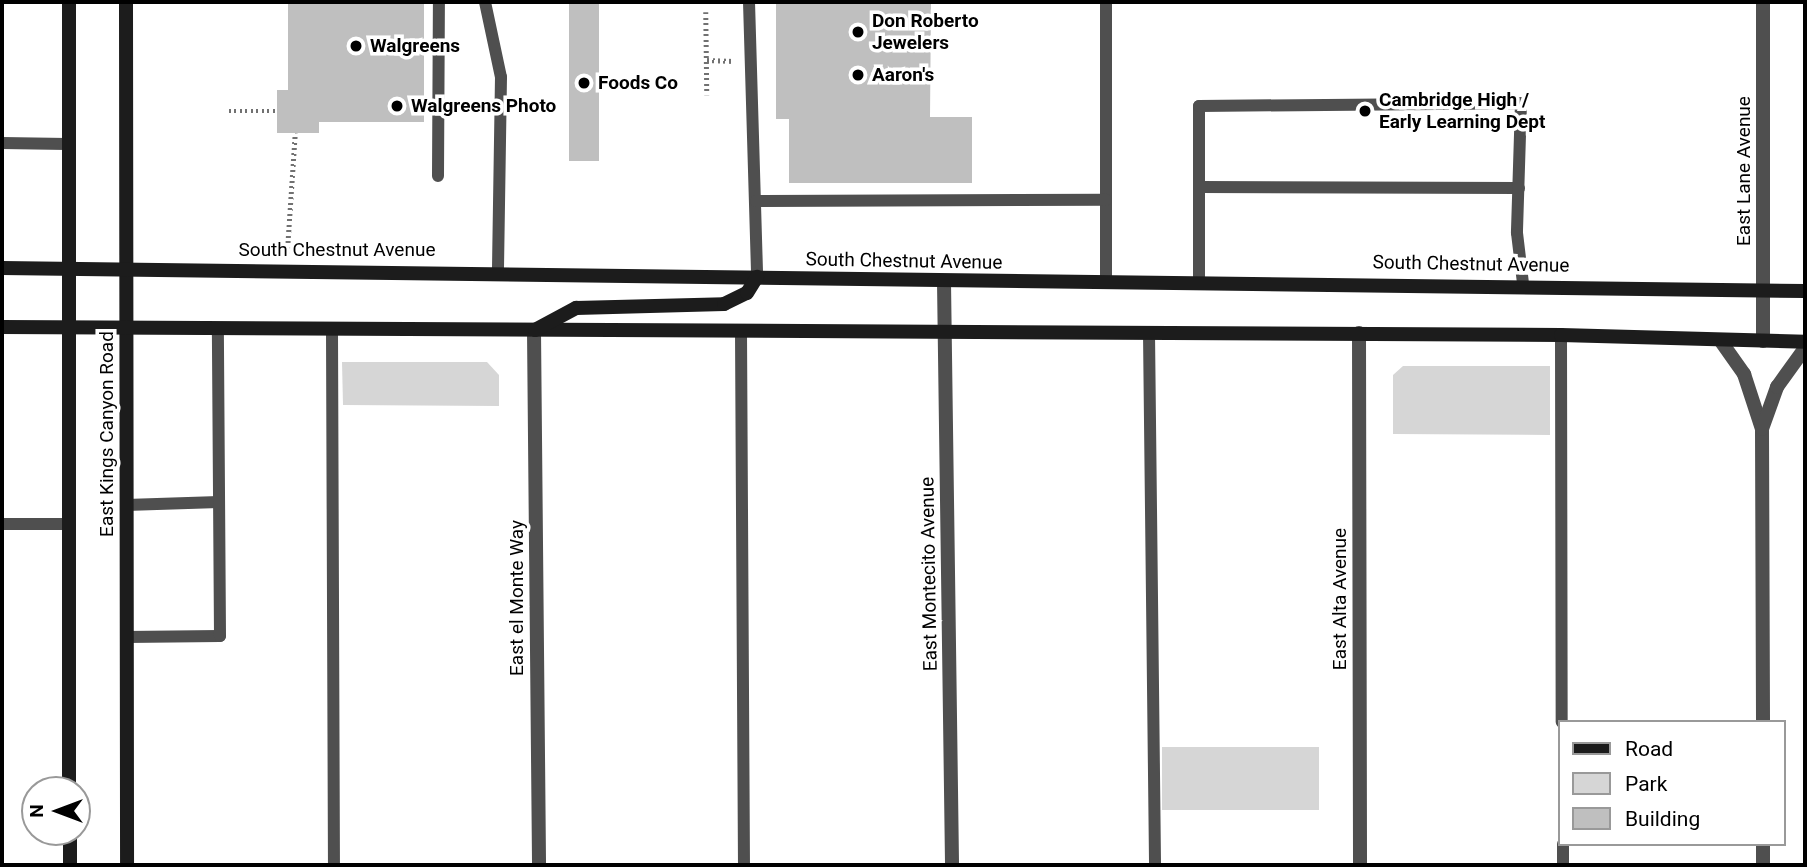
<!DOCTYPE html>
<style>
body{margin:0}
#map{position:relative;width:1807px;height:867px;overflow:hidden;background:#fff;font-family:Roboto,sans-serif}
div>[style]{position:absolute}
.green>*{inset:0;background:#d6d6d6;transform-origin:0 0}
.building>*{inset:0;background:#bfbfbf;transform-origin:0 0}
.path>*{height:4.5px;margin-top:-2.25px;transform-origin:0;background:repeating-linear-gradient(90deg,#717171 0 2px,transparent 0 5.5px)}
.service>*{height:12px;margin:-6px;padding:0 6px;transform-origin:6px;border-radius:6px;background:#4f4f4f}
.minor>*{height:14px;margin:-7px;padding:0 7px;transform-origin:7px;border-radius:7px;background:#4f4f4f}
.tertiary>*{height:14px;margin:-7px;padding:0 7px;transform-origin:7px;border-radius:7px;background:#4f4f4f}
.secondary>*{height:14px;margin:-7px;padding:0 7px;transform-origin:7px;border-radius:7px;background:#1c1c1c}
.dots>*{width:19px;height:19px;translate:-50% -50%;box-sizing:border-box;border:4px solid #fff;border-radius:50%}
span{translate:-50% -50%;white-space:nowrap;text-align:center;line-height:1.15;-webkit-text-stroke:7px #fff;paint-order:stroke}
.poi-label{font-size:19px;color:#000;font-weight:700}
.left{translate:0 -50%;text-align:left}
.street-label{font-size:19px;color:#000}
.frame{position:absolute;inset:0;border:4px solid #000;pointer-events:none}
.legend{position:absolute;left:1558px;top:720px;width:228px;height:126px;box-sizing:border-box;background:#fff;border:2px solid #999;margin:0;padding:9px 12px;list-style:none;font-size:21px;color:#000}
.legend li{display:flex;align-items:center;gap:14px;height:35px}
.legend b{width:35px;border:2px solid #999}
.north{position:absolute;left:21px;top:776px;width:70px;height:70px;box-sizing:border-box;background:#fff;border:2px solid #999;border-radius:50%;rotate:270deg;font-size:19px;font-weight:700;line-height:28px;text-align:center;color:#000}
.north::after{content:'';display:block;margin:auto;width:24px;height:32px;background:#000;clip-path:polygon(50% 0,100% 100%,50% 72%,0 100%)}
</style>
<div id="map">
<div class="green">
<i style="clip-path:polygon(342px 362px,487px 362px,499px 375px,499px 406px,343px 405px)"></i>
<i style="clip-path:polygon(1403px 366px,1550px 366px,1550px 435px,1393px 434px,1393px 375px)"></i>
<i style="left:1162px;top:747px;width:157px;height:63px"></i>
</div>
<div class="building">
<i style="clip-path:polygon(288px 2px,424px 2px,424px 122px,319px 122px,319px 133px,277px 133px,277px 90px,288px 90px)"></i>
<i style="left:569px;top:2px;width:30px;height:159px"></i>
<i style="clip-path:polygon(776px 2px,931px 2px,930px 117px,972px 117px,972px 183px,789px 183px,789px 119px,776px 119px)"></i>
</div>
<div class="path">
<i style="left:706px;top:12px;width:83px;rotate:89.3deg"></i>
<i style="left:707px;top:60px;width:27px;rotate:2deg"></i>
<i style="left:229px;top:111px;width:48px"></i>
<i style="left:287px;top:254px;width:121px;rotate:-86.2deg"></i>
</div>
<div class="service">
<i style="left:485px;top:2px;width:77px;rotate:78deg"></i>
<i style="left:501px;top:77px;width:193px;rotate:90.9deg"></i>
<i style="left:749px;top:2px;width:275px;rotate:88.3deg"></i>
<i style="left:1106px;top:2px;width:280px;rotate:90deg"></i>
<i style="left:2px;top:143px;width:65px;rotate:0.9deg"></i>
<i style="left:438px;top:176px;width:174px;rotate:-89.7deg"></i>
<i style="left:1199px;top:187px;width:320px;rotate:0.2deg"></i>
<i style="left:756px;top:201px;width:350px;rotate:-0.2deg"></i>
<i style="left:1199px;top:282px;width:176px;rotate:-90deg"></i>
<i style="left:1199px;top:106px;width:322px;rotate:-0.5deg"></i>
<i style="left:1521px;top:103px;width:130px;rotate:91.8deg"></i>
<i style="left:1517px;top:233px;width:50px;rotate:83.2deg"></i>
<i style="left:332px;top:331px;width:534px;rotate:89.79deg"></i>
<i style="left:741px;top:332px;width:533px;rotate:89.68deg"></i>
<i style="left:1149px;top:333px;width:532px;rotate:89.35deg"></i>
<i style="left:1561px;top:335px;width:387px;rotate:89.9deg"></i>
<i style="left:126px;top:505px;width:93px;rotate:-1.8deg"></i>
<i style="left:2px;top:524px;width:65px"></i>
<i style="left:126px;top:637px;width:94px;rotate:-0.6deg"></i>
<i style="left:220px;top:636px;width:305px;rotate:-90.4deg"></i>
<i style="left:1563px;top:844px;width:21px;rotate:90deg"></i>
</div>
<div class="minor">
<i style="left:944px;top:282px;width:583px;rotate:89.21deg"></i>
<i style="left:534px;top:331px;width:534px;rotate:89.46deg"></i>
<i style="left:1359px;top:333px;width:532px;rotate:89.89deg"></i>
<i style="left:1720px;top:340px;width:42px;rotate:54.8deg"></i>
<i style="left:1744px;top:374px;width:58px;rotate:71.9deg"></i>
<i style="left:1762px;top:429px;width:293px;rotate:89.8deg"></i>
<i style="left:1762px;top:429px;width:45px;rotate:-70.3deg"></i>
<i style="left:1777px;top:387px;width:48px;rotate:-54.3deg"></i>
<i style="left:1763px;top:844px;width:21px;rotate:90deg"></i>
</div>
<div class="tertiary">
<i style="left:1763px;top:341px;width:339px;rotate:-90deg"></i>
</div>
<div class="secondary">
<i style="left:126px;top:2px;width:863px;rotate:89.93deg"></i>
<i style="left:2px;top:268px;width:1803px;rotate:0.73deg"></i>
<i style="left:2px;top:327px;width:1559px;rotate:0.29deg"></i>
<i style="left:1561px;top:335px;width:244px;rotate:1.6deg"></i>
<i style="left:535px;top:330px;width:47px;rotate:-28.2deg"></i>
<i style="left:576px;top:308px;width:148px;rotate:-1.5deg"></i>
<i style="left:724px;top:304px;width:25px;rotate:-26deg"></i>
<i style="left:747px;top:293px;width:19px;rotate:-58deg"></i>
<i style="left:69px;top:790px;width:788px;rotate:-90deg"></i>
<i style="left:70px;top:832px;width:33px;rotate:90deg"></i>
</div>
<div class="dots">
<i style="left:858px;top:32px;background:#000"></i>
<i style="left:356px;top:46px;background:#000"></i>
<i style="left:858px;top:75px;background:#000"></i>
<i style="left:584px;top:83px;background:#000"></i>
<i style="left:397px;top:106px;background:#000"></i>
<i style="left:1365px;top:111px;background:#000"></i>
</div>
<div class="poi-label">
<span class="left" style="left:872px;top:32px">Don Roberto<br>Jewelers</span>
<span class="left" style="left:370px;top:46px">Walgreens</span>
<span class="left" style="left:872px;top:75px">Aaron's</span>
<span class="left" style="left:598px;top:83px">Foods Co</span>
<span class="left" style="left:1379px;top:111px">Cambridge High /<br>Early Learning Dept</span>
<span class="left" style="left:411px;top:106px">Walgreens Photo</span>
</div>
<div class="street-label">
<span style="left:1744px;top:171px;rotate:-90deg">East Lane Avenue</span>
<span style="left:337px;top:250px">South Chestnut Avenue</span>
<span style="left:904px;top:261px;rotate:1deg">South Chestnut Avenue</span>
<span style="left:1471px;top:264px;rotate:1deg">South Chestnut Avenue</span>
<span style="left:107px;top:434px;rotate:-90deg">East Kings Canyon Road</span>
<span style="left:929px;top:574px;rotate:-91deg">East Montecito Avenue</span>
<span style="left:517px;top:598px;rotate:-90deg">East el Monte Way</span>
<span style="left:1340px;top:599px;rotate:-90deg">East Alta Avenue</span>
</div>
<div class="frame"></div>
<ul class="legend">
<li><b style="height:9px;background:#1c1c1c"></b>Road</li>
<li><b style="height:19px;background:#d6d6d6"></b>Park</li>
<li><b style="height:19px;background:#bfbfbf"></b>Building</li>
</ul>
<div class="north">N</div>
</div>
